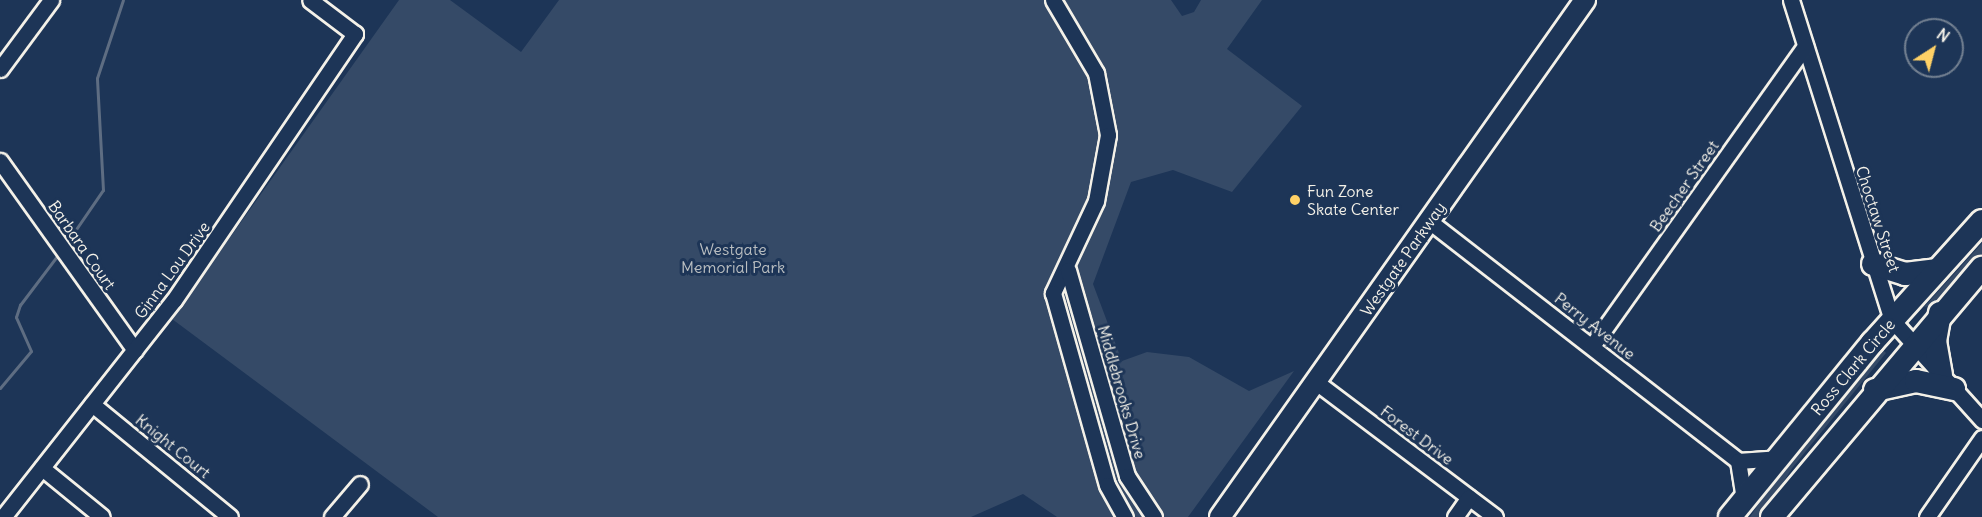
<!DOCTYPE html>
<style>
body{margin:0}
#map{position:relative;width:1982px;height:517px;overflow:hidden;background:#1d3557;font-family:Delius,sans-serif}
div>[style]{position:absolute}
.green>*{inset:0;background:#354a67}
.stream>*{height:3px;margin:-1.5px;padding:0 1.5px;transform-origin:1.5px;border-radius:1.5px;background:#5e6d82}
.roads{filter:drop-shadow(2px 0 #f4f1e8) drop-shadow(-2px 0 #f4f1e8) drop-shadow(0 2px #f4f1e8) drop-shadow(0 -2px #f4f1e8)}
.minor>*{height:15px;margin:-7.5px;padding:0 7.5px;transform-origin:7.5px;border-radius:7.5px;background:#1d3557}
.major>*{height:20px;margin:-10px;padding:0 10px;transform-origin:10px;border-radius:10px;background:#1d3557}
.highway>*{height:22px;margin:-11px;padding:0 11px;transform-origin:11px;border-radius:11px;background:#1d3557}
.dots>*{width:16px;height:16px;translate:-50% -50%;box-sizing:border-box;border:3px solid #1d3557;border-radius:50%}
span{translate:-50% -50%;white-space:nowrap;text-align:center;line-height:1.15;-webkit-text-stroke:6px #1d3557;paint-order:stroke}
.street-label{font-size:16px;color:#f4f1e8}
.poi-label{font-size:16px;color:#f4f1e8}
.left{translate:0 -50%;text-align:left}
.park-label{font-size:16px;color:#bbbfc1}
.north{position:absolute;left:1904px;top:18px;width:60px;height:60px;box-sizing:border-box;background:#1d3557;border:2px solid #738091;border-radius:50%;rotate:36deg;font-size:16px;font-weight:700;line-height:24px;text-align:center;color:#f4f1e8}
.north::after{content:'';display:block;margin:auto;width:21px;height:27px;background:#ffd166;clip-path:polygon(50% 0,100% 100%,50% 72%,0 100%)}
</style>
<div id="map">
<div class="green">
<i style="clip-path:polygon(399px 0,450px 0,521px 52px,559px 0,1171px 0,1182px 16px,1194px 12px,1201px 0,1262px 0,1227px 49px,1302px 106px,1232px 192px,1173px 170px,1131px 182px,1093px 284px,1122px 361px,1147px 352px,1189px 357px,1249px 391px,1294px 371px,1188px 517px,1057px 517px,1023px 494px,971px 517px,438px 517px,172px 319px)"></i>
<i style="clip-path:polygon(1982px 243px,1982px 254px,1935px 305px,1924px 307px)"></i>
<i style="clip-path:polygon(1882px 349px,1886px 353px,1793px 467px,1767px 507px,1760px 517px,1750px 517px,1785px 464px)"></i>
</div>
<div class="stream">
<i style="left:70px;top:238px;width:58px;rotate:-55.5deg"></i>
<i style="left:103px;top:190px;width:112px;rotate:-93.1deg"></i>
<i style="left:97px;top:78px;width:82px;rotate:-71.6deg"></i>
<i style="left:0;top:388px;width:48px;rotate:-50deg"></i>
<i style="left:31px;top:351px;width:37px;rotate:-114deg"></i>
<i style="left:16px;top:317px;width:13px;rotate:-72deg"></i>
<i style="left:20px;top:305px;width:61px;rotate:-52.9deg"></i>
</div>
<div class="roads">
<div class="minor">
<i style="left:1053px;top:0;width:85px;rotate:59.5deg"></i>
<i style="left:1096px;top:73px;width:63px;rotate:79deg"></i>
<i style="left:1108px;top:135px;width:67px;rotate:100.3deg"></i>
<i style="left:1096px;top:201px;width:102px;rotate:115.1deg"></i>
<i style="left:1053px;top:293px;width:199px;rotate:74.3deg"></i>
<i style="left:1107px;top:485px;width:37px;rotate:61deg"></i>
<i style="left:1791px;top:0;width:336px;rotate:72.5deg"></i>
<i style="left:1892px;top:320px;width:135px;rotate:48deg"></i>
<i style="left:0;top:69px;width:86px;rotate:-53.5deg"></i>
<i style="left:0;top:161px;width:232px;rotate:54.5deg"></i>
<i style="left:1429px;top:221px;width:391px;rotate:37.8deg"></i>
<i style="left:1738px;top:461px;width:38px;rotate:81deg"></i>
<i style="left:1068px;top:270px;width:214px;rotate:74deg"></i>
<i style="left:1127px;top:476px;width:49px;rotate:56.6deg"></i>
<i style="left:1592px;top:346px;width:368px;rotate:-54.6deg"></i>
<i style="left:1316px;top:382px;width:224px;rotate:37deg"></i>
<i style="left:92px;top:404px;width:178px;rotate:39.3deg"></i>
<i style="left:1738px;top:461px;width:39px;rotate:-4deg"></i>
<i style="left:42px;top:468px;width:77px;rotate:39.2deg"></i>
<i style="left:3px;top:517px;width:276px;rotate:-51.8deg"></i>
<i style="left:174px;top:300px;width:322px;rotate:-55.8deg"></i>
<i style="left:355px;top:34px;width:56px;rotate:-142.9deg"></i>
<i style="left:332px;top:517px;width:43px;rotate:-49.7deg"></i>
<i style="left:1455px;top:517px;width:24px;rotate:-55deg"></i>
<i style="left:1927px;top:517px;width:96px;rotate:-55.2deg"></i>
</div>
<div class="major">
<i style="left:1220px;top:517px;width:633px;rotate:-54.78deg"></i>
</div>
<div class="highway">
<i style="left:1873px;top:264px;width:34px;rotate:17deg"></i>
<i style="left:1905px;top:274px;width:31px;rotate:-7deg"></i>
<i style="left:1940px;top:313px;width:28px;rotate:100deg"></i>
<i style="left:1935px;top:341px;width:34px;rotate:80deg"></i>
<i style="left:1875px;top:390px;width:42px;rotate:-12.4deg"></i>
<i style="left:1916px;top:381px;width:39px;rotate:12deg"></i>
<i style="left:1730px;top:517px;width:225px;rotate:-50.8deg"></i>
<i style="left:1872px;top:343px;width:164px;rotate:-48deg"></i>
<i style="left:1772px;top:517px;width:326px;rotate:-49.9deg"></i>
</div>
</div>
<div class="dots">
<i style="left:1295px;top:200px;background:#ffd166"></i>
</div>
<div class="street-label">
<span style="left:1684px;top:186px;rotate:-55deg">Beecher Street</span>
<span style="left:1878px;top:219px;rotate:72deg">Choctaw Street</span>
<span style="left:82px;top:245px;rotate:55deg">Barbara Court</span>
<span style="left:1403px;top:259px;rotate:-55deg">Westgate Parkway</span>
<span style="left:172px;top:270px;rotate:-54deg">Ginna Lou Drive</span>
<span style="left:1595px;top:326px;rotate:38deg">Perry Avenue</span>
<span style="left:1853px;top:367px;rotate:-50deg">Ross Clark Circle</span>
<span style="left:1122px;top:392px;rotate:74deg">Middlebrooks Drive</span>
<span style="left:1417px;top:435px;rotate:37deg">Forest Drive</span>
<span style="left:173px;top:446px;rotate:39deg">Knight Court</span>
</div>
<div class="poi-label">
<span class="left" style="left:1307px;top:200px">Fun Zone<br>Skate Center</span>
</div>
<div class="park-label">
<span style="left:733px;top:258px">Westgate<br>Memorial Park</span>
</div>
<div class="north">N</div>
</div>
